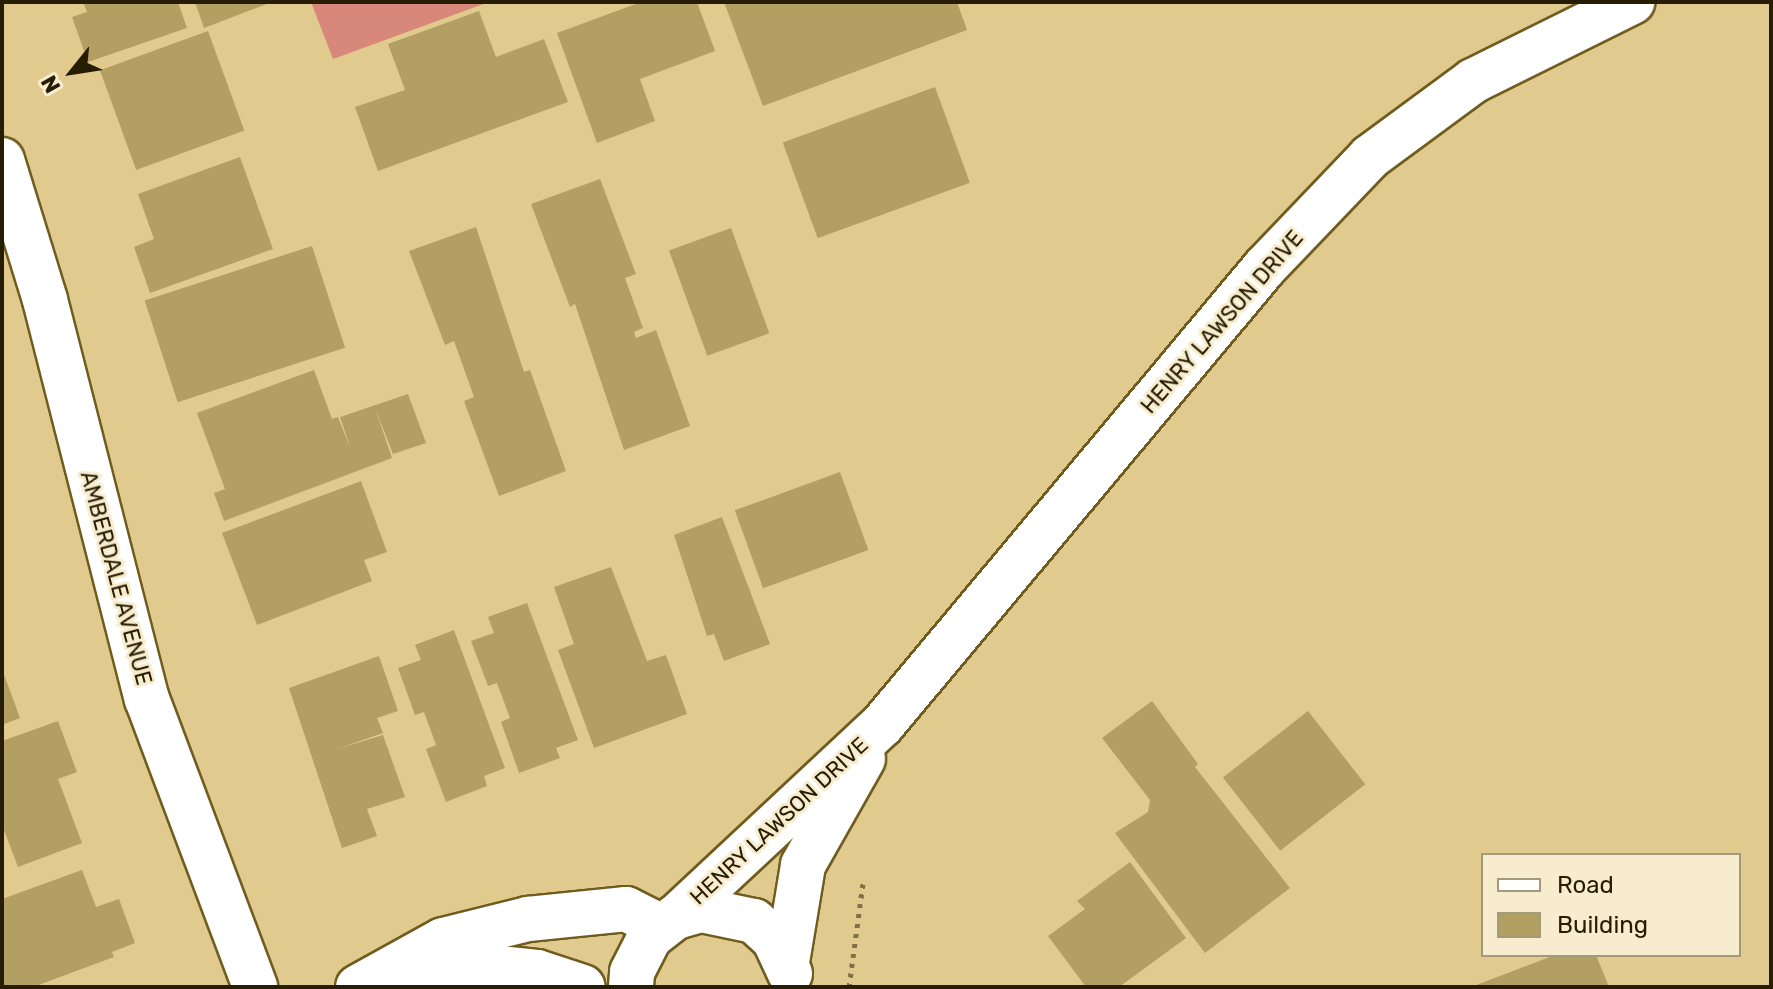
<!DOCTYPE html>
<style>
body{margin:0}
#map{position:relative;width:1773px;height:989px;overflow:hidden;background:#e0ca8d;font-family:Rubik,sans-serif}
div>[style]{position:absolute}
.green>*{inset:0;background:#d7887b}
.building>*{inset:0;background:#b49f63;transform-origin:0 0}
.path>*{height:5px;margin-top:-2.5px;transform-origin:0;background:repeating-linear-gradient(90deg,#817147 0 4px,transparent 0 10px)}
.roads{filter:drop-shadow(2px 0 #705c1f) drop-shadow(-2px 0 #705c1f) drop-shadow(0 2px #705c1f) drop-shadow(0 -2px #705c1f)}
.minor>*{height:44px;margin:-22px;padding:0 22px;transform-origin:22px;border-radius:22px;background:#fff}
.major>*{height:44px;margin:-22px;padding:0 22px;transform-origin:22px;border-radius:22px;background:#fff}
span{translate:-50% -50%;white-space:nowrap;text-align:center;line-height:1.15;-webkit-text-stroke:6px #f7eccd;paint-order:stroke}
.street-label{font-size:22px;color:#261d04}
.frame{position:absolute;inset:0;border:4px solid #261d04;pointer-events:none}
.legend{position:absolute;left:1481px;top:853px;width:260px;height:104px;box-sizing:border-box;background:#f7eccd;border:2px solid #a3997d;margin:0;padding:10px 14px;list-style:none;font-size:24px;color:#261d04}
.legend li{display:flex;align-items:center;gap:16px;height:40px}
.legend b{width:40px;border:2px solid #a3997d}
.north{position:absolute;left:32px;top:32px;width:80px;height:80px;-webkit-text-stroke:6px #f7eccd;paint-order:stroke;rotate:240deg;font-size:22px;font-weight:700;line-height:32px;text-align:center;color:#261d04}
.north::after{content:'';display:block;margin:auto;width:28px;height:36px;background:#261d04;clip-path:polygon(50% 0,100% 100%,50% 72%,0 100%)}
</style>
<div id="map">
<div class="green">
<i style="clip-path:polygon(311px 2px,489px 2px,333px 59px)"></i>
</div>
<div class="building">
<i style="clip-path:polygon(83px 2px,178px 2px,187px 28px,88px 62px,72px 17px,87px 12px)"></i>
<i style="clip-path:polygon(195px 2px,272px 2px,204px 28px)"></i>
<i style="clip-path:polygon(641px 2px,697px 2px,715px 51px,640px 79px,655px 121px,597px 143px,557px 33px)"></i>
<i style="clip-path:polygon(724px 2px,957px 2px,967px 30px,763px 106px)"></i>
<i style="clip-path:polygon(479px 11px,496px 57px,544px 39px,568px 102px,378px 171px,355px 107px,405px 90px,388px 44px)"></i>
<i style="left:208px;top:31px;width:106px;height:115px;rotate:70deg"></i>
<i style="left:935px;top:87px;width:102px;height:162px;rotate:70deg"></i>
<i style="clip-path:polygon(240px 157px,273px 249px,150px 293px,134px 247px,154px 239px,138px 194px)"></i>
<i style="clip-path:polygon(600px 179px,636px 274px,625px 278px,643px 328px,634px 332px,636px 338px,656px 330px,690px 426px,624px 450px,575px 304px,570px 307px,531px 204px)"></i>
<i style="clip-path:polygon(476px 227px,524px 372px,530px 370px,566px 471px,499px 496px,464px 401px,474px 397px,454px 341px,445px 345px,409px 251px)"></i>
<i style="left:731px;top:228px;width:112px;height:66px;rotate:70deg"></i>
<i style="left:312px;top:246px;width:107px;height:176px;rotate:72deg"></i>
<i style="clip-path:polygon(314px 370px,332px 419px,338px 417px,351px 450px,340px 417px,408px 394px,426px 443px,393px 454px,375px 408px,392px 458px,224px 521px,214px 493px,225px 489px,197px 413px)"></i>
<i style="left:840px;top:472px;width:83px;height:112px;rotate:70deg"></i>
<i style="clip-path:polygon(361px 481px,387px 552px,364px 560px,372px 581px,257px 625px,222px 533px)"></i>
<i style="clip-path:polygon(722px 517px,770px 644px,724px 661px,714px 634px,707px 636px,674px 535px)"></i>
<i style="clip-path:polygon(611px 567px,647px 661px,666px 655px,687px 714px,594px 748px,558px 650px,574px 644px,554px 587px)"></i>
<i style="clip-path:polygon(527px 603px,578px 740px,556px 748px,560px 758px,519px 773px,501px 722px,510px 718px,497px 683px,488px 686px,471px 641px,494px 633px,488px 617px)"></i>
<i style="clip-path:polygon(454px 630px,505px 768px,484px 776px,487px 786px,446px 802px,426px 749px,436px 745px,424px 712px,415px 715px,398px 668px,421px 660px,415px 645px)"></i>
<i style="clip-path:polygon(379px 656px,398px 711px,377px 718px,383px 733px,337px 749px,383px 735px,405px 797px,367px 809px,377px 836px,342px 848px,289px 688px)"></i>
<i style="clip-path:polygon(2px 669px,20px 718px,2px 725px)"></i>
<i style="clip-path:polygon(1152px 701px,1198px 764px,1195px 767px,1290px 888px,1205px 953px,1115px 833px,1148px 812px,1150px 800px,1102px 738px)"></i>
<i style="left:1308px;top:711px;width:93px;height:108px;rotate:52deg"></i>
<i style="clip-path:polygon(58px 721px,77px 772px,58px 779px,82px 843px,18px 867px,2px 825px,2px 741px)"></i>
<i style="clip-path:polygon(1130px 862px,1186px 938px,1119px 987px,1086px 987px,1048px 936px,1085px 909px,1077px 901px)"></i>
<i style="clip-path:polygon(82px 870px,96px 907px,119px 899px,135px 943px,112px 952px,114px 957px,33px 987px,2px 987px,2px 899px)"></i>
<i style="clip-path:polygon(1555px 955px,1596px 955px,1609px 987px,1471px 987px)"></i>
</div>
<div class="path">
<i style="left:849px;top:987px;width:105px;rotate:-82.3deg"></i>
</div>
<div class="roads">
<div class="minor">
<i style="left:2px;top:160px;width:146px;rotate:72.9deg"></i>
<i style="left:45px;top:300px;width:412px;rotate:75.7deg"></i>
<i style="left:147px;top:699px;width:308px;rotate:69.4deg"></i>
<i style="left:385px;top:980px;width:115px;rotate:-6deg"></i>
<i style="left:499px;top:968px;width:38px;rotate:6deg"></i>
<i style="left:537px;top:972px;width:48px;rotate:18.1deg"></i>
<i style="left:358px;top:987px;width:97px;rotate:-28.9deg"></i>
<i style="left:443px;top:940px;width:88px;rotate:-13.9deg"></i>
<i style="left:528px;top:919px;width:99px;rotate:-5.8deg"></i>
<i style="left:626px;top:909px;width:40px;rotate:26.6deg"></i>
</div>
<div class="major">
<i style="left:676px;top:917px;width:282px;rotate:-43deg"></i>
<i style="left:882px;top:725px;width:597px;rotate:-50.1deg"></i>
<i style="left:1265px;top:267px;width:152px;rotate:-46.3deg"></i>
<i style="left:1370px;top:157px;width:128px;rotate:-36.4deg"></i>
<i style="left:1473px;top:81px;width:178px;rotate:-26.4deg"></i>
<i style="left:787px;top:962px;width:98px;rotate:-80.6deg"></i>
<i style="left:803px;top:865px;width:122px;rotate:-60.5deg"></i>
<i style="left:631px;top:987px;width:15px;rotate:-86deg"></i>
<i style="left:632px;top:972px;width:39px;rotate:-63deg"></i>
<i style="left:650px;top:937px;width:33px;rotate:-38deg"></i>
<i style="left:676px;top:917px;width:26px;rotate:-16deg"></i>
<i style="left:701px;top:910px;width:54px;rotate:11.7deg"></i>
<i style="left:754px;top:921px;width:27px;rotate:42deg"></i>
<i style="left:774px;top:939px;width:38px;rotate:65deg"></i>
</div>
</div>
<div class="street-label">
<span style="left:1222px;top:322px;rotate:-49deg">HENRY LAWSON DRIVE</span>
<span style="left:116px;top:578px;rotate:75deg">AMBERDALE AVENUE</span>
<span style="left:779px;top:821px;rotate:-43deg">HENRY LAWSON DRIVE</span>
</div>
<div class="frame"></div>
<ul class="legend">
<li><b style="height:10px;background:#fff"></b>Road</li>
<li><b style="height:22px;background:#b49f63"></b>Building</li>
</ul>
<div class="north">N</div>
</div>
